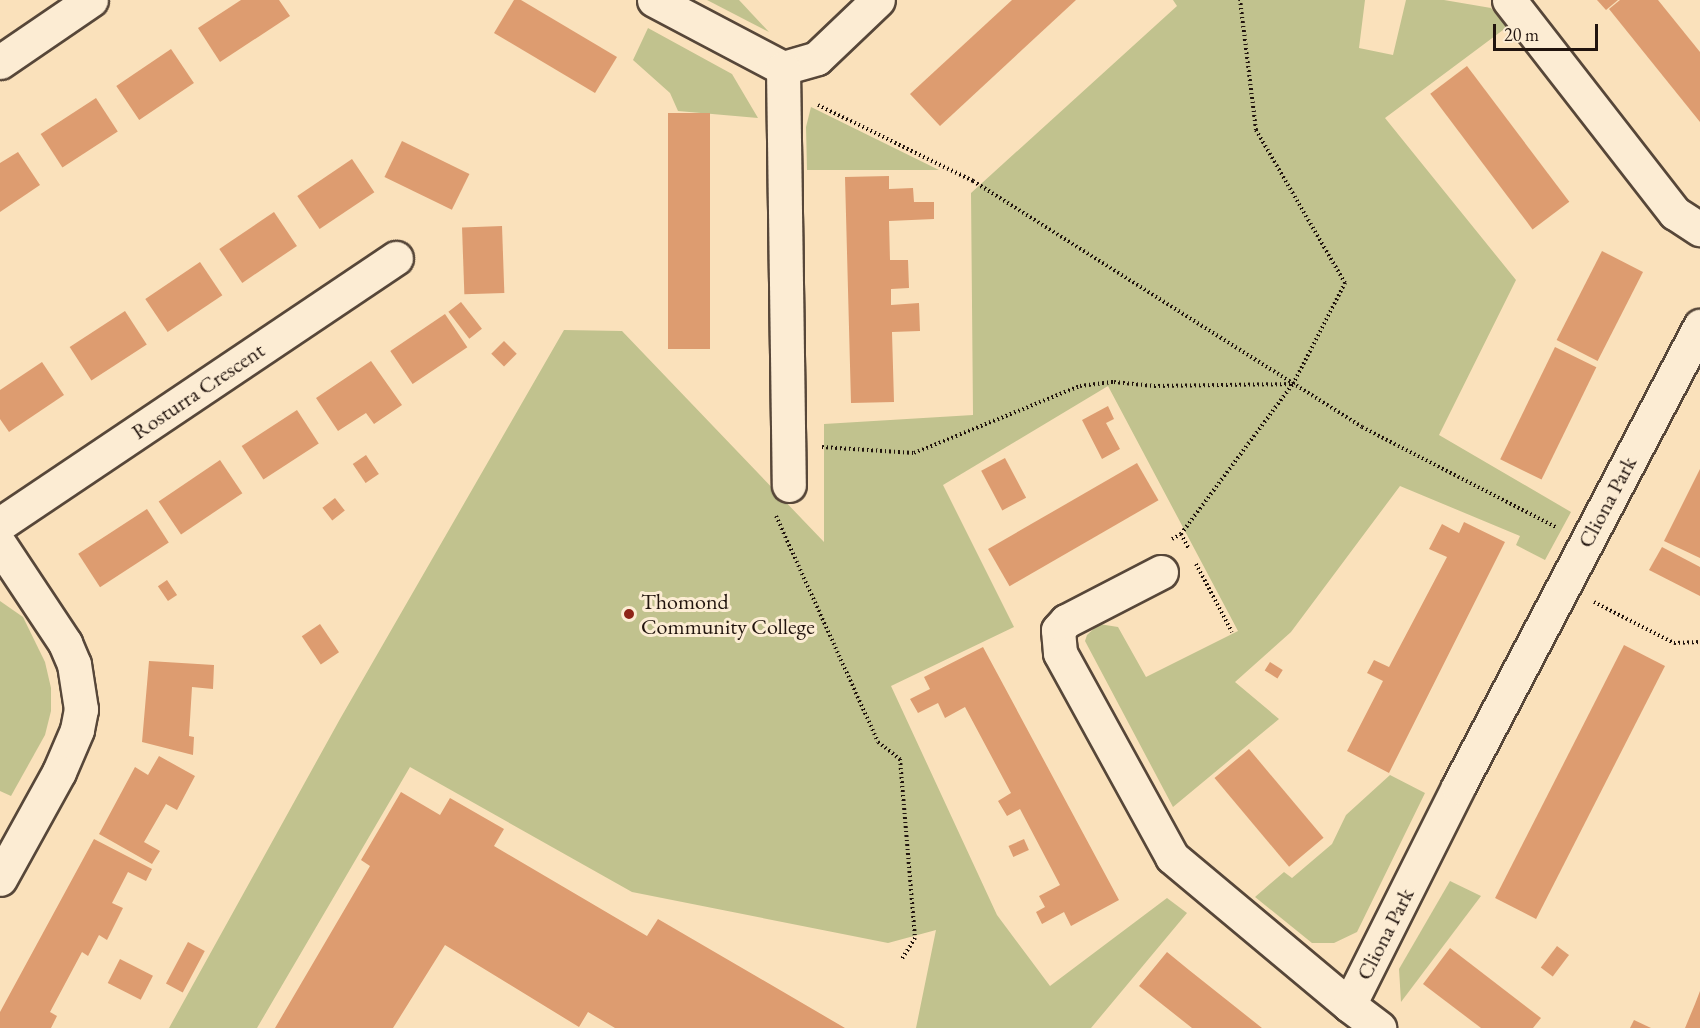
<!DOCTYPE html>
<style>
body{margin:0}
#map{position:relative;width:1700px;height:1028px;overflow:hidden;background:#fae1bb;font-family:"EB Garamond",serif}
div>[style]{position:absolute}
.green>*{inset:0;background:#c1c28e}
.building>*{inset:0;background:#dd9c70;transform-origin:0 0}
.path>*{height:4px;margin-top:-2px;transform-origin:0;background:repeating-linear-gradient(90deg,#21140e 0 1.5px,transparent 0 4.5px)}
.roads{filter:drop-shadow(2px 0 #574739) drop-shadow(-2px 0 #574739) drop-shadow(0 2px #574739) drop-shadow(0 -2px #574739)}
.minor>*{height:33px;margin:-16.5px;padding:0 16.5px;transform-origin:16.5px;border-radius:16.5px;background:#fcecd3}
.dots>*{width:16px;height:16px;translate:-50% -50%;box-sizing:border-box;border:3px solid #fcecd3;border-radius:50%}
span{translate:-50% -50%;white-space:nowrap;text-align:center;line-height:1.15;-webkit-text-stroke:6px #fcecd3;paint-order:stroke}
.street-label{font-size:22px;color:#21140e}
.poi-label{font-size:22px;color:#21140e}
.left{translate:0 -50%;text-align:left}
.scale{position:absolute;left:1493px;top:24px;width:105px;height:27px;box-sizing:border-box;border:3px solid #21140e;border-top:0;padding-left:8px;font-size:18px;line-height:21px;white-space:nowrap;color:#21140e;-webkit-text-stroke:4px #fcecd3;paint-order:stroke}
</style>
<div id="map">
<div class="green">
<i style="clip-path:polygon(707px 0,739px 0,769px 32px)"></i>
<i style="clip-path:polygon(1173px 0,1365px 0,1359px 48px,1393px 55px,1406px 0,1444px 0,1491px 8px,1507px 27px,1385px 118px,1516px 280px,1439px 435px,1571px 512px,1545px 560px,1516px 545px,1520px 536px,1400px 486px,1291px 632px,1235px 682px,1279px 719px,1173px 807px,1085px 641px,1087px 635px,1099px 624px,1118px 627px,1146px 677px,1238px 631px,1108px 386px,943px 485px,1014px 627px,891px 686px,997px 915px,1050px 986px,1167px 898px,1187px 913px,1091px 1028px,916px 1028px,936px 930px,888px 943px,632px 892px,410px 767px,257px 1028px,169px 1028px,340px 719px,564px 330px,622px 331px,824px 542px,824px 424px,973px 415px,971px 193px,1177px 6px)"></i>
<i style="clip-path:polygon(648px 28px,732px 74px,758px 118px,678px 111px,670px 93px,633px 60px)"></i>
<i style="clip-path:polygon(811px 107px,939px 170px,807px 170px,806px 127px)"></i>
<i style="clip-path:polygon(0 601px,23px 617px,45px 662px,51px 688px,51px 711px,45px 735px,11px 796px,0 791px)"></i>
<i style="clip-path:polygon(1390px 775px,1425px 793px,1357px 932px,1334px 943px,1312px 943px,1255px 897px,1284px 872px,1292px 878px,1332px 844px,1346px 815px)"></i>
<i style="clip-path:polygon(1450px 881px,1481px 896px,1401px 1002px,1399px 969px)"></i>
</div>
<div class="building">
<i style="clip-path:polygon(241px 0,279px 0,290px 16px,220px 62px,198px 28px)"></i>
<i style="clip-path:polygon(514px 0,521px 0,617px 57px,595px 93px,494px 33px)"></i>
<i style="clip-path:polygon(1012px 0,1076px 0,940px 126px,910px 94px)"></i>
<i style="clip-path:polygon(1597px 0,1618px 0,1606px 10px)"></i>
<i style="clip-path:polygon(1620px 0,1658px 0,1700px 52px,1700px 122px,1609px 9px)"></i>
<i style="left:171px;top:49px;width:41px;height:66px;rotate:56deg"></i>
<i style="left:1467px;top:66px;width:170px;height:46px;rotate:53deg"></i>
<i style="left:96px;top:98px;width:40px;height:66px;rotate:57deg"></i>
<i style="left:668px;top:113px;width:42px;height:236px"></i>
<i style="left:402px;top:141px;width:75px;height:40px;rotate:26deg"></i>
<i style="clip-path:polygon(18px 152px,40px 185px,0 212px,0 163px)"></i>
<i style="left:352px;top:159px;width:40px;height:66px;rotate:56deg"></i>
<i style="clip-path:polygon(889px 176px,889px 189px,913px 188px,914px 202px,934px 202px,934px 219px,889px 221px,890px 260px,908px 260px,909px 288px,891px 289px,891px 305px,919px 303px,920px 331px,892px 332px,894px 402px,851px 403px,845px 177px)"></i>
<i style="left:274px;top:212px;width:41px;height:66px;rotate:56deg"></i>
<i style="left:502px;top:226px;width:67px;height:40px;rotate:88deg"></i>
<i style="left:1602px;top:251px;width:46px;height:100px;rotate:27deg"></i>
<i style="left:200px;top:262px;width:40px;height:66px;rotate:56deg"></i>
<i style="left:461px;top:302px;width:34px;height:16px;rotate:52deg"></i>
<i style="left:125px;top:311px;width:40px;height:66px;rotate:57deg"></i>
<i style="left:445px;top:314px;width:40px;height:66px;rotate:56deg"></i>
<i style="left:504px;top:341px;width:18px;height:18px;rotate:45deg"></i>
<i style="left:1555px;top:347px;width:46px;height:125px;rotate:26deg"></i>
<i style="clip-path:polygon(371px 361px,402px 405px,374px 424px,366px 413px,338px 431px,316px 398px)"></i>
<i style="clip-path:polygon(42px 362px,64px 395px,9px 432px,0 419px,0 390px)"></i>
<i style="clip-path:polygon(1108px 406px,1114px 419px,1106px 423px,1120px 449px,1102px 459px,1082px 420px)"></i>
<i style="left:297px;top:410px;width:40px;height:66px;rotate:57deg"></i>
<i style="left:366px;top:455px;width:23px;height:16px;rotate:56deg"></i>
<i style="left:1005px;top:458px;width:45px;height:27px;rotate:62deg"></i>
<i style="left:220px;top:460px;width:40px;height:74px;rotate:56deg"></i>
<i style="left:1137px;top:463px;width:43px;height:172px;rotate:60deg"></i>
<i style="clip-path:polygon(1700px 469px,1700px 558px,1664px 541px)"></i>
<i style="left:335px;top:498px;width:16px;height:16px;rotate:52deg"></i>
<i style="left:147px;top:509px;width:40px;height:82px;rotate:57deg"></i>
<i style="clip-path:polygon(1464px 522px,1505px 542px,1389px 773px,1347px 751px,1383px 681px,1367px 673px,1374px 660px,1389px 667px,1447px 557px,1429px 549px,1442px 524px,1459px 533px)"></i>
<i style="clip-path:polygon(1662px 547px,1700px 567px,1700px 596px,1649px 570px)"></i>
<i style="left:167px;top:580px;width:18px;height:11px;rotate:56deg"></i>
<i style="left:320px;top:624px;width:34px;height:22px;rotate:56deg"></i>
<i style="left:1624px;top:645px;width:46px;height:284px;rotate:27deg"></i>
<i style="clip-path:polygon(983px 647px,1119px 900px,1071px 926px,1064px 912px,1042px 924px,1036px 912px,1045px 907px,1039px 896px,1060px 885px,1020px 809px,1007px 816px,998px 801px,1011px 793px,965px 707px,945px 718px,938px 703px,918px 713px,910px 699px,930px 689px,924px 677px)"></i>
<i style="clip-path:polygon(149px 661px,214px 665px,213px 689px,192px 687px,189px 736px,194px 737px,193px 755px,142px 742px)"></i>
<i style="left:1270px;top:662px;width:15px;height:10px;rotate:32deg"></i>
<i style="left:1249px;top:749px;width:116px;height:45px;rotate:50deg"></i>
<i style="clip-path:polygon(159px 756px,195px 776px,177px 810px,166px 804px,144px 842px,160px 851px,152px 864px,99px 834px,135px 767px,148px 775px)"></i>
<i style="clip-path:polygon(401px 792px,440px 815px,450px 798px,504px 829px,494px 846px,647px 936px,658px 919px,845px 1028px,615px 1028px,588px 1012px,579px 1027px,445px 945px,393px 1028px,275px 1028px,370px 866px,361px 860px)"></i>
<i style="clip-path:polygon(94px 839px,152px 869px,146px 881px,128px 872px,112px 903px,123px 908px,107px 940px,99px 935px,88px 956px,82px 952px,50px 1012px,57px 1016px,51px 1028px,0 1028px,0 1012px)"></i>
<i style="left:1024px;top:839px;width:12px;height:17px;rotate:66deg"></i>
<i style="left:188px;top:942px;width:19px;height:47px;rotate:28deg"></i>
<i style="left:1557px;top:946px;width:15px;height:27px;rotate:37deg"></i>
<i style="clip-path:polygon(1450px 948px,1541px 1018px,1533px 1028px,1481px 1028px,1423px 984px)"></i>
<i style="clip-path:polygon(1167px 952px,1189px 970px,1262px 1028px,1192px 1028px,1139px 986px)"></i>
<i style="left:120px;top:959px;width:37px;height:27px;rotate:27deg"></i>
<i style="clip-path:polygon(1700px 991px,1700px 1028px,1685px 1028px,1695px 1004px)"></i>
<i style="clip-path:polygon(1634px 1020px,1651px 1028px,1630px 1028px)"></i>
</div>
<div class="path">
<i style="left:818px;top:105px;width:173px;rotate:26.1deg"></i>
<i style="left:973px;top:181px;width:460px;rotate:32.3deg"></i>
<i style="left:1362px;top:427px;width:218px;rotate:27.3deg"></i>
<i style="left:822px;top:447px;width:92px;rotate:3.7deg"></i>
<i style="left:914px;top:453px;width:179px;rotate:-22deg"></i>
<i style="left:1080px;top:386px;width:34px;rotate:-7deg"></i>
<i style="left:1114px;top:382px;width:40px;rotate:5.7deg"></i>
<i style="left:1154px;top:386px;width:138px;rotate:-0.8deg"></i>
<i style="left:776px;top:516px;width:248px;rotate:65.7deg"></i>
<i style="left:878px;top:742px;width:28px;rotate:38deg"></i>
<i style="left:900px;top:759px;width:180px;rotate:85.2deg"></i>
<i style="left:915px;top:938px;width:26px;rotate:122deg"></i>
<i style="left:1181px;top:534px;width:17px;rotate:62deg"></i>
<i style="left:1172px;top:539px;width:10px;rotate:-29deg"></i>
<i style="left:1181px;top:534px;width:187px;rotate:-53.3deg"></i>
<i style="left:1293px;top:384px;width:114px;rotate:-62.8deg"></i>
<i style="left:1345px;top:283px;width:177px;rotate:-120.2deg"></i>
<i style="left:1256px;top:130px;width:131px;rotate:-97deg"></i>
<i style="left:1196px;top:564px;width:77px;rotate:62.1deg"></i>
<i style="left:1594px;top:602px;width:90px;rotate:27.1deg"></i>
<i style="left:1674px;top:643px;width:26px;rotate:-2deg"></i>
</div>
<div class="roads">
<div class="minor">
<i style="left:654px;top:0;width:146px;rotate:27.8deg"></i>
<i style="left:783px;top:68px;width:35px;rotate:-16deg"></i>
<i style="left:817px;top:58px;width:84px;rotate:-43.6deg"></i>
<i style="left:1509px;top:0;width:270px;rotate:52.1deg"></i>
<i style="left:1675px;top:213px;width:30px;rotate:33deg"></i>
<i style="left:0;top:62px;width:110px;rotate:-34.3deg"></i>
<i style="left:783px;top:68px;width:417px;rotate:89.2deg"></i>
<i style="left:0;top:524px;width:477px;rotate:-33.9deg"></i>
<i style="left:0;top:545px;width:118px;rotate:56.4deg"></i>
<i style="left:65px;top:643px;width:23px;rotate:67deg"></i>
<i style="left:74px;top:664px;width:46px;rotate:81.2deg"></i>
<i style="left:81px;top:709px;width:21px;rotate:101deg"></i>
<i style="left:77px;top:730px;width:46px;rotate:113.2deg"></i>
<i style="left:59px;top:772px;width:122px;rotate:118.9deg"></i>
<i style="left:1161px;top:572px;width:107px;rotate:152.7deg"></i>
<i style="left:1066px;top:621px;width:12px;rotate:132deg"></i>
<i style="left:1058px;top:630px;width:23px;rotate:85deg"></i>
<i style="left:1060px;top:653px;width:233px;rotate:61.2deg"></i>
<i style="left:1172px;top:857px;width:231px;rotate:39.9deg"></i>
<i style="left:1349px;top:1005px;width:244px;rotate:-63.4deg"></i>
<i style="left:1458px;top:787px;width:521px;rotate:-62.3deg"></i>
<i style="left:1349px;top:1005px;width:38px;rotate:37deg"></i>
</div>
</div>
<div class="dots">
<i style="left:629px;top:614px;background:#8f2418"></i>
</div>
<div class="street-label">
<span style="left:198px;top:391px;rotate:-34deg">Rosturra Crescent</span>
<span style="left:1607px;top:502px;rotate:-62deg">Cliona Park</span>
<span style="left:1385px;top:934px;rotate:-63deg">Cliona Park</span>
</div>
<div class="poi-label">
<span class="left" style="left:641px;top:614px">Thomond<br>Community College</span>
</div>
<div class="scale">20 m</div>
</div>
